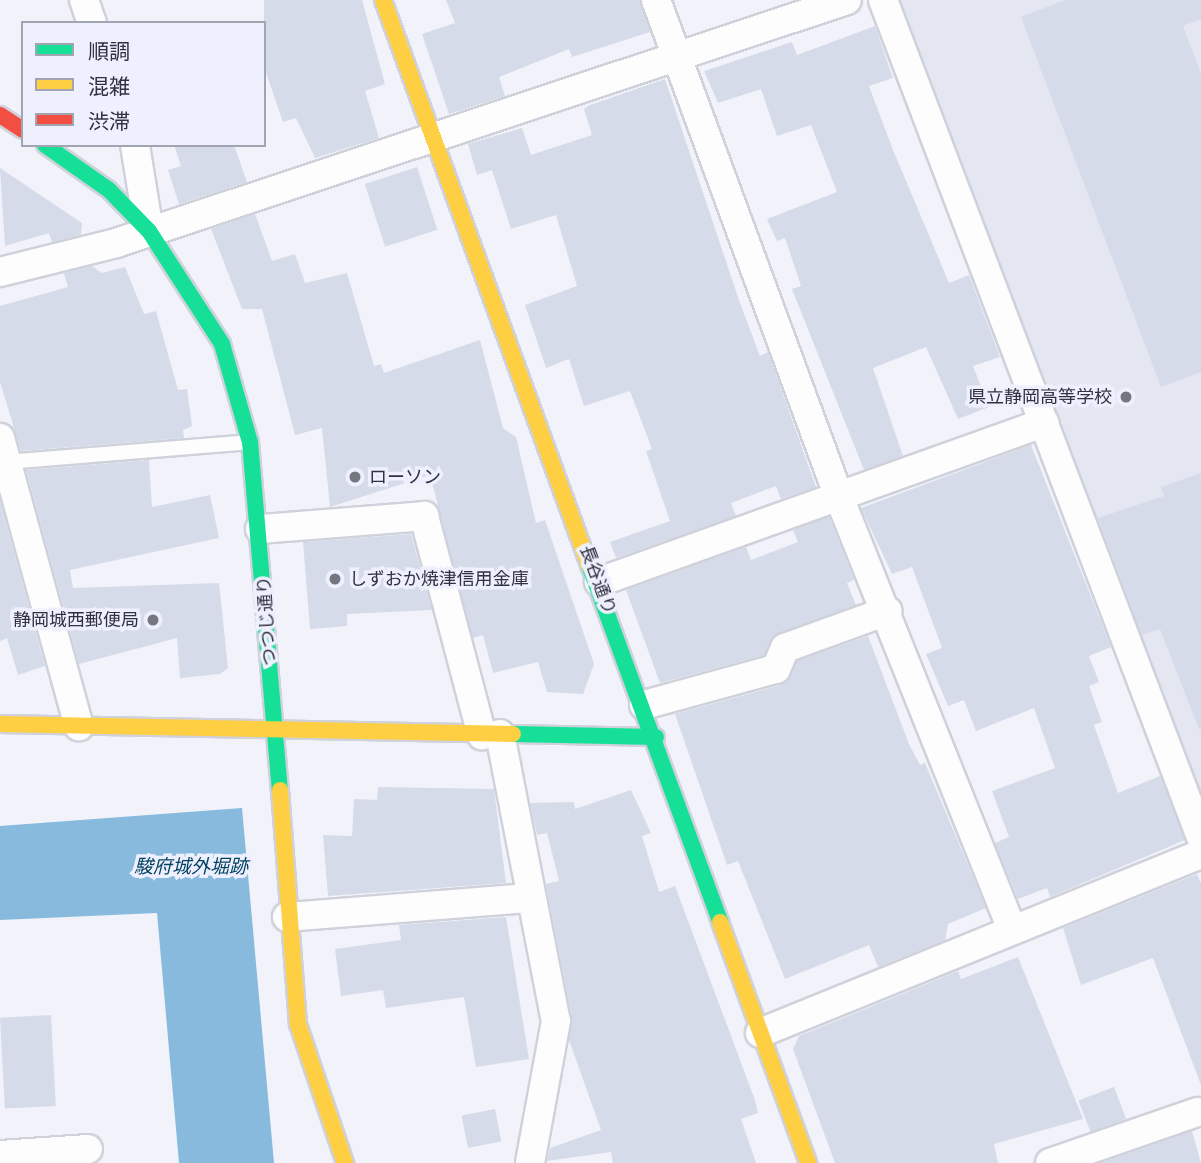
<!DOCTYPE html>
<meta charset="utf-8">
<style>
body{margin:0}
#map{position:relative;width:1201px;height:1163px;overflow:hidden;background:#f2f3fa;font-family:"Asap Condensed","Noto Sans JP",sans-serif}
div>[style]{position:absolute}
.built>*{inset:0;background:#e4e6f2}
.water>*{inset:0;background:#87badd}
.building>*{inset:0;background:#d5dbe8;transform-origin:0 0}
.roads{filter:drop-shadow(2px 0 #cfd1db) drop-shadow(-2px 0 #cfd1db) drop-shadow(0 2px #cfd1db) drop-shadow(0 -2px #cfd1db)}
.lane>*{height:14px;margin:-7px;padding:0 7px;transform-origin:7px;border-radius:7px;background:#fdfdfe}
.street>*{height:28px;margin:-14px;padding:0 14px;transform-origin:14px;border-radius:14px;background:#fdfdfe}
.fast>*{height:16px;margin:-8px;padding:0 8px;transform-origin:8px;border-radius:8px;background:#16e098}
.slow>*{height:16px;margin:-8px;padding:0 8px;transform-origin:8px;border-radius:8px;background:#ffcf43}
.jam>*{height:16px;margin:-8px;padding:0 8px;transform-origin:8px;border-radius:8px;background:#f24e42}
.dots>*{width:19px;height:19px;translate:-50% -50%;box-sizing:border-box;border:4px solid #eff0fe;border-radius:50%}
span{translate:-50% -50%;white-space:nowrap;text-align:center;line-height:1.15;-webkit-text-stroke:7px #eff0fe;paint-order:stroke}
.poi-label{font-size:18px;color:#30323f}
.right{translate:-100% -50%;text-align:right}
.left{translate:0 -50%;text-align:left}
.street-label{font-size:18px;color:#30323f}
.water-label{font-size:19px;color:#034161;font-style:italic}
.legend{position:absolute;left:21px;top:21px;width:245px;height:126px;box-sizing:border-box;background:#eff0fe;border:2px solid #a3a4b2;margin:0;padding:9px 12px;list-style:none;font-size:21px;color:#30323f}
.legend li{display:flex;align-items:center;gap:14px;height:35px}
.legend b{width:35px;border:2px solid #a3a4b2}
</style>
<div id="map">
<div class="built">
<i style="clip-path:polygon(900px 0,1201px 0,1201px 794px)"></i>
</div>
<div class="water">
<i style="clip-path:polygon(242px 808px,274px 1163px,179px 1163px,157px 913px,0 920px,0 826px)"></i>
</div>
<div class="building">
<i style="clip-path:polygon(264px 0,362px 0,385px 84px,365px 91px,379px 138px,315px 158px,296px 118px,283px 122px,264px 67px)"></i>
<i style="clip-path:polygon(446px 0,640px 0,650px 32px,572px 57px,569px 49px,499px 77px,505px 96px,449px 114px,422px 34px,455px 23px)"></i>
<i style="clip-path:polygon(1065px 0,1201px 0,1201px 19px,1183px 26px,1201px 74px,1201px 372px,1161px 387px,1021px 17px)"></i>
<i style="clip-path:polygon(875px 26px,893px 78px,869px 86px,893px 150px,949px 283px,969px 275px,1000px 357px,973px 366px,989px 407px,958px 419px,926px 347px,873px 368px,903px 456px,864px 470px,792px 289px,801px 286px,785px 238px,777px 241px,767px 219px,837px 192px,811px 125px,777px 136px,761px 89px,718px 103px,704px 71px,792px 42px,797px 55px)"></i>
<i style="clip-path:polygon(665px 79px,740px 303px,760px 356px,768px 352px,816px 487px,781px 499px,776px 486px,731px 503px,736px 516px,616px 558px,610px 542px,670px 521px,646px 451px,652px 449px,630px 391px,584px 406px,569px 359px,546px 368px,525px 305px,577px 286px,556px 215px,511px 229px,492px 170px,477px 175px,468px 144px,522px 128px,531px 155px,592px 135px,584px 109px,590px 105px)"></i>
<i style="clip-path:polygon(174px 145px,234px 145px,247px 182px,179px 204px,168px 170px,181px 166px)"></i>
<i style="left:417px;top:167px;width:66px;height:55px;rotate:72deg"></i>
<i style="clip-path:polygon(0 168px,82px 223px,81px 235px,52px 242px,49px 233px,5px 246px)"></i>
<i style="clip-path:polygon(255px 214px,272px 261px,295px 254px,305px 283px,347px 273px,374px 366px,381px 364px,384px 373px,480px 340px,503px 428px,516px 437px,536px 523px,545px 520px,594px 664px,583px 694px,547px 692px,538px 662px,493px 673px,483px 635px,473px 638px,430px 475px,330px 507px,322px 428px,295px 435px,262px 309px,242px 309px,211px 229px)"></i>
<i style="clip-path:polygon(92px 266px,102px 273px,125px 267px,144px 314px,156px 311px,178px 390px,187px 389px,192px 426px,183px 430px,184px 438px,21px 451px,0 382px,0 306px,68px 287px,64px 273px)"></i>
<i style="clip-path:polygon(1031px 445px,1111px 647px,1089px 656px,1099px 682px,1089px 686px,1102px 722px,1094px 725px,1118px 793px,1160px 776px,1185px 840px,1050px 897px,1047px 888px,1018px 899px,995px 843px,1009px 837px,992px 791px,1055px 768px,1034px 708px,976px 731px,964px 700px,948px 706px,926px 654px,942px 648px,912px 567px,892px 574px,861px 508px)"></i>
<i style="clip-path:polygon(149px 460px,152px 507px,210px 495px,219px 538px,70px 570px,73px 588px,219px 583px,228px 668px,220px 674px,180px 678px,177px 638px,79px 664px,26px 470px)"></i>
<i style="clip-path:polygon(1201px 473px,1201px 729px,1199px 729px,1160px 629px,1142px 635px,1098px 518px,1164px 496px,1161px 487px)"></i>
<i style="clip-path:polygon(0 501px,45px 666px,18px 675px,7px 638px,0 641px)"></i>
<i style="clip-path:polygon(829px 517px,854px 580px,847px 583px,856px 605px,779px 633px,764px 655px,660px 683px,626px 590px,746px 547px,751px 560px,798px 542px,793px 530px)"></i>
<i style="clip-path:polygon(411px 534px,432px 610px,347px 614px,347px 626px,310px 629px,303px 542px)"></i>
<i style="clip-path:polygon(868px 636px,909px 744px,920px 765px,925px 763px,986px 908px,948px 924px,945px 940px,878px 967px,869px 945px,785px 979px,738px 861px,727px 865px,675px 714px,781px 685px,797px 661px)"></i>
<i style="clip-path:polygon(378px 787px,494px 789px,506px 883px,328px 896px,323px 835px,352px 836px,354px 799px,377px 800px)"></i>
<i style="clip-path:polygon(631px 790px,651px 833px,642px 836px,659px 892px,675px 886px,755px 1100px,758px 1113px,741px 1119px,756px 1163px,613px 1163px,611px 1152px,547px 1161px,550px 1148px,601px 1130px,569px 1040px,572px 1018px,546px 884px,559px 881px,547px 833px,537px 835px,530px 803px,574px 802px,575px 809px)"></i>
<i style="clip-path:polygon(1197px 874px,1201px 883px,1201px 1085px,1153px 958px,1081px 985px,1063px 928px)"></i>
<i style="clip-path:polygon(506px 917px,529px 1059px,476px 1067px,464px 997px,386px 1008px,383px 990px,341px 996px,335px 949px,401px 940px,399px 925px)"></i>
<i style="clip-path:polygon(1018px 957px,1083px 1119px,994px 1144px,998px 1163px,835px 1163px,793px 1049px,799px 1036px,958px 971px,961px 979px)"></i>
<i style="left:51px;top:1015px;width:91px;height:51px;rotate:87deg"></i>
<i style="left:1114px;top:1087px;width:34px;height:38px;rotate:69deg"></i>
<i style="left:495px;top:1109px;width:33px;height:34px;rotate:79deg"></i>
<i style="clip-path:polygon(1192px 1131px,1201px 1163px,1101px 1163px)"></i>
</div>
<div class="roads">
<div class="lane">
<i style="left:7px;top:462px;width:244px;rotate:-4.7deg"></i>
</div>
<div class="street">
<i style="left:84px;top:0;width:24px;rotate:71deg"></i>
<i style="left:656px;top:0;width:530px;rotate:69.79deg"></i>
<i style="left:839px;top:497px;width:466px;rotate:68.2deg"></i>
<i style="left:883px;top:0;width:895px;rotate:69.2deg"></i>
<i style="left:135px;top:145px;width:87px;rotate:80.8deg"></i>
<i style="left:0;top:272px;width:120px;rotate:-14deg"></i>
<i style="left:116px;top:243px;width:770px;rotate:-18.39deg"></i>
<i style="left:0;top:438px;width:299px;rotate:74.7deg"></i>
<i style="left:260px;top:529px;width:165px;rotate:-4.5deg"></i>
<i style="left:424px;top:516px;width:227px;rotate:75.2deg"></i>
<i style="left:599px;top:582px;width:473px;rotate:-19.7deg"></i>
<i style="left:644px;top:705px;width:137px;rotate:-15.3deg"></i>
<i style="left:776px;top:669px;width:23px;rotate:-67deg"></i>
<i style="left:785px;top:648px;width:109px;rotate:-19.9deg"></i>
<i style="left:500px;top:734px;width:292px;rotate:79deg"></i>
<i style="left:556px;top:1021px;width:144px;rotate:100.4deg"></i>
<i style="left:287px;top:917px;width:244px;rotate:-4.5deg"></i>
<i style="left:760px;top:1033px;width:476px;rotate:-22.1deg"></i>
<i style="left:0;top:1155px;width:88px;rotate:-3.9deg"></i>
<i style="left:1050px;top:1163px;width:156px;rotate:-19.1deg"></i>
</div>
<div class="fast">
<i style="left:45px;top:145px;width:78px;rotate:35.1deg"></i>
<i style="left:109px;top:190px;width:57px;rotate:45.7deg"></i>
<i style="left:149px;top:231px;width:135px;rotate:57.1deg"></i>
<i style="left:222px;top:344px;width:102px;rotate:74.1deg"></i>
<i style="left:250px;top:442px;width:349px;rotate:85.1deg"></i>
<i style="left:589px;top:565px;width:380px;rotate:69.8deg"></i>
<i style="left:513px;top:734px;width:143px;rotate:1.2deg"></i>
</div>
<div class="slow">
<i style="left:383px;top:0;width:601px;rotate:69.97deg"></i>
<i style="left:0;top:724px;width:513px;rotate:1.12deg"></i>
<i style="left:280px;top:790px;width:235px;rotate:85.6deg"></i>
<i style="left:298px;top:1024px;width:147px;rotate:71.3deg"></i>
<i style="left:720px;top:922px;width:257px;rotate:69.9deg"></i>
</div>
<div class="jam">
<i style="left:0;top:115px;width:27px;rotate:33deg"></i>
</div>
</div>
<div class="dots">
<i style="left:1126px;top:397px;background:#747680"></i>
<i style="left:355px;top:477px;background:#747680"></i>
<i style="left:335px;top:579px;background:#747680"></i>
<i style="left:153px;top:620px;background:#747680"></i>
</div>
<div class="poi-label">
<span class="right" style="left:1112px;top:397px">県立静岡高等学校</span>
<span class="left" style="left:369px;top:477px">ローソン</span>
<span class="left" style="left:349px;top:579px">しずおか焼津信用金庫</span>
<span class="right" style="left:139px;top:620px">静岡城西郵便局</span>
</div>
<div class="street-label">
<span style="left:598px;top:580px;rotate:70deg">長谷通り</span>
<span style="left:267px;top:621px;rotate:-94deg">つつじ通り</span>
</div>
<div class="water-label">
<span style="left:191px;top:867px">駿府城外堀跡</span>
</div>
<ul class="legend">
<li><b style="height:9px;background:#16e098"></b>順調</li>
<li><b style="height:9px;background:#ffcf43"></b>混雑</li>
<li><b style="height:9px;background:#f24e42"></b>渋滞</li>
</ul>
</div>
